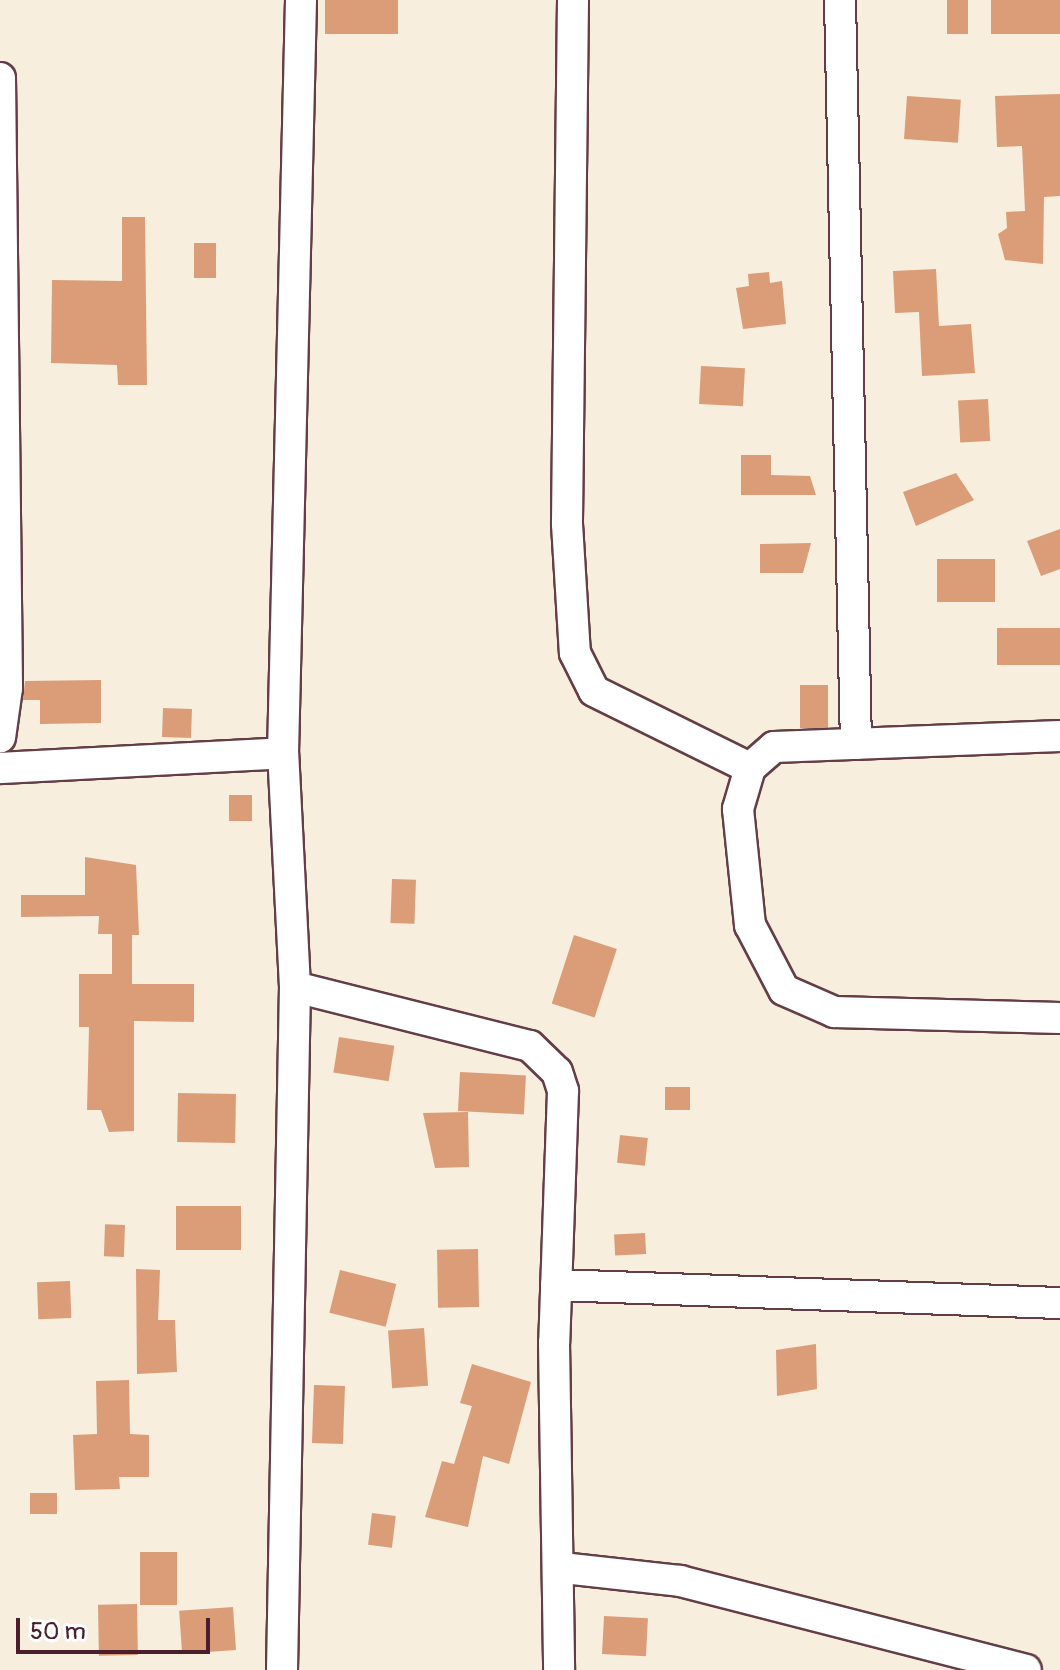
<!DOCTYPE html>
<style>
body{margin:0}
#map{position:relative;width:1060px;height:1670px;overflow:hidden;background:#f7eede;font-family:Pangolin,sans-serif}
div>[style]{position:absolute}
.building>*{inset:0;background:#db9d78;transform-origin:0 0}
.roads{filter:drop-shadow(2px 0 #643e46) drop-shadow(-2px 0 #643e46) drop-shadow(0 2px #643e46) drop-shadow(0 -2px #643e46)}
.minor>*{height:30px;margin:-15px;padding:0 15px;transform-origin:15px;border-radius:15px;background:#fff}
span{translate:-50% -50%;white-space:nowrap;text-align:center;line-height:1.15;-webkit-text-stroke:6px #fff;paint-order:stroke}
.scale{position:absolute;left:16px;top:1618px;width:194px;height:36px;box-sizing:border-box;border:4px solid #4a1f2b;border-top:0;padding-left:10px;font-size:24px;line-height:28px;white-space:nowrap;color:#4a1f2b;-webkit-text-stroke:6px #fff;paint-order:stroke}
</style>
<div id="map">
<div class="building">
<i style="left:325px;top:0;width:73px;height:34px"></i>
<i style="left:947px;top:0;width:21px;height:34px"></i>
<i style="left:991px;top:0;width:69px;height:34px"></i>
<i style="clip-path:polygon(1060px 94px,1060px 196px,1044px 197px,1043px 264px,1005px 260px,998px 234px,1007px 228px,1006px 212px,1025px 211px,1022px 146px,997px 147px,995px 96px)"></i>
<i style="left:907px;top:96px;width:54px;height:43px;rotate:4deg"></i>
<i style="clip-path:polygon(122px 217px,145px 217px,147px 385px,118px 385px,117px 365px,51px 363px,52px 280px,122px 281px)"></i>
<i style="left:194px;top:243px;width:22px;height:35px"></i>
<i style="clip-path:polygon(936px 269px,939px 326px,971px 324px,975px 373px,922px 376px,919px 312px,895px 313px,893px 271px)"></i>
<i style="clip-path:polygon(769px 272px,770px 283px,782px 281px,786px 324px,743px 329px,736px 288px,749px 286px,748px 274px)"></i>
<i style="left:701px;top:366px;width:44px;height:38px;rotate:3deg"></i>
<i style="left:988px;top:399px;width:42px;height:30px;rotate:87deg"></i>
<i style="clip-path:polygon(741px 455px,771px 455px,771px 475px,810px 476px,816px 495px,741px 495px)"></i>
<i style="clip-path:polygon(956px 473px,974px 500px,916px 526px,903px 492px)"></i>
<i style="clip-path:polygon(1060px 529px,1060px 569px,1041px 576px,1027px 541px)"></i>
<i style="clip-path:polygon(811px 543px,803px 573px,760px 573px,760px 544px)"></i>
<i style="left:937px;top:559px;width:58px;height:43px"></i>
<i style="left:1060px;top:628px;width:37px;height:63px;rotate:90deg"></i>
<i style="clip-path:polygon(101px 680px,101px 723px,40px 724px,40px 700px,23px 700px,25px 681px)"></i>
<i style="left:800px;top:685px;width:28px;height:43px"></i>
<i style="left:163px;top:708px;width:29px;height:29px;rotate:2deg"></i>
<i style="left:229px;top:795px;width:23px;height:26px"></i>
<i style="clip-path:polygon(85px 857px,136px 865px,139px 935px,132px 935px,132px 984px,194px 984px,194px 1022px,134px 1021px,134px 1131px,109px 1132px,101px 1110px,87px 1110px,89px 1027px,79px 1027px,79px 974px,112px 974px,112px 934px,98px 934px,99px 916px,21px 917px,21px 895px,85px 895px)"></i>
<i style="left:392px;top:879px;width:24px;height:44px;rotate:2deg"></i>
<i style="left:574px;top:935px;width:45px;height:72px;rotate:18deg"></i>
<i style="left:339px;top:1037px;width:56px;height:36px;rotate:9deg"></i>
<i style="left:460px;top:1072px;width:66px;height:39px;rotate:3deg"></i>
<i style="left:665px;top:1087px;width:25px;height:23px"></i>
<i style="left:178px;top:1093px;width:58px;height:49px;rotate:1deg"></i>
<i style="clip-path:polygon(468px 1112px,469px 1167px,435px 1168px,423px 1113px)"></i>
<i style="left:620px;top:1135px;width:28px;height:28px;rotate:6deg"></i>
<i style="left:176px;top:1206px;width:65px;height:44px"></i>
<i style="left:125px;top:1225px;width:32px;height:20px;rotate:92deg"></i>
<i style="left:645px;top:1233px;width:21px;height:31px;rotate:87deg"></i>
<i style="left:478px;top:1249px;width:58px;height:41px;rotate:89deg"></i>
<i style="clip-path:polygon(136px 1269px,160px 1270px,158px 1320px,175px 1320px,177px 1372px,137px 1374px)"></i>
<i style="left:340px;top:1270px;width:58px;height:44px;rotate:14deg"></i>
<i style="left:70px;top:1281px;width:37px;height:33px;rotate:88deg"></i>
<i style="left:424px;top:1328px;width:58px;height:36px;rotate:86deg"></i>
<i style="clip-path:polygon(816px 1344px,817px 1389px,777px 1396px,776px 1350px)"></i>
<i style="clip-path:polygon(472px 1364px,531px 1382px,509px 1464px,483px 1456px,468px 1527px,425px 1517px,442px 1461px,454px 1464px,472px 1406px,460px 1403px)"></i>
<i style="clip-path:polygon(129px 1380px,130px 1434px,149px 1435px,149px 1477px,119px 1477px,120px 1489px,75px 1490px,73px 1435px,97px 1434px,96px 1381px)"></i>
<i style="left:314px;top:1385px;width:31px;height:58px;rotate:2deg"></i>
<i style="left:30px;top:1493px;width:27px;height:21px"></i>
<i style="left:372px;top:1513px;width:24px;height:32px;rotate:7deg"></i>
<i style="left:177px;top:1552px;width:53px;height:37px;rotate:90deg"></i>
<i style="left:137px;top:1604px;width:51px;height:39px;rotate:89deg"></i>
<i style="left:233px;top:1607px;width:43px;height:54px;rotate:86deg"></i>
<i style="left:604px;top:1616px;width:44px;height:38px;rotate:3deg"></i>
</div>
<div class="roads">
<div class="minor">
<i style="left:573px;top:0;width:524px;rotate:90.66deg"></i>
<i style="left:567px;top:524px;width:129px;rotate:86.5deg"></i>
<i style="left:575px;top:653px;width:42px;rotate:63.4deg"></i>
<i style="left:594px;top:691px;width:174px;rotate:26.3deg"></i>
<i style="left:840px;top:0;width:744px;rotate:88.77deg"></i>
<i style="left:0;top:78px;width:610px;rotate:89.34deg"></i>
<i style="left:7px;top:688px;width:50px;rotate:98deg"></i>
<i style="left:1060px;top:736px;width:286px;rotate:177.8deg"></i>
<i style="left:774px;top:747px;width:32px;rotate:139deg"></i>
<i style="left:750px;top:768px;width:43px;rotate:106.3deg"></i>
<i style="left:738px;top:809px;width:117px;rotate:84.1deg"></i>
<i style="left:750px;top:925px;width:73px;rotate:62.4deg"></i>
<i style="left:784px;top:990px;width:55px;rotate:23.7deg"></i>
<i style="left:834px;top:1012px;width:226px;rotate:1.5deg"></i>
<i style="left:0;top:768px;width:283px;rotate:-3deg"></i>
<i style="left:295px;top:987px;width:242px;rotate:14.1deg"></i>
<i style="left:530px;top:1046px;width:37px;rotate:44deg"></i>
<i style="left:557px;top:1072px;width:20px;rotate:72deg"></i>
<i style="left:563px;top:1091px;width:252px;rotate:92deg"></i>
<i style="left:554px;top:1343px;width:327px;rotate:89.1deg"></i>
<i style="left:556px;top:1285px;width:504px;rotate:2.05deg"></i>
<i style="left:563px;top:1568px;width:118px;rotate:6.3deg"></i>
<i style="left:680px;top:1581px;width:357px;rotate:14.4deg"></i>
<i style="left:282px;top:1670px;width:683px;rotate:-88.91deg"></i>
<i style="left:295px;top:987px;width:234px;rotate:-92.9deg"></i>
<i style="left:283px;top:753px;width:753px;rotate:-88.63deg"></i>
</div>
</div>
<div class="scale">50 m</div>
</div>
